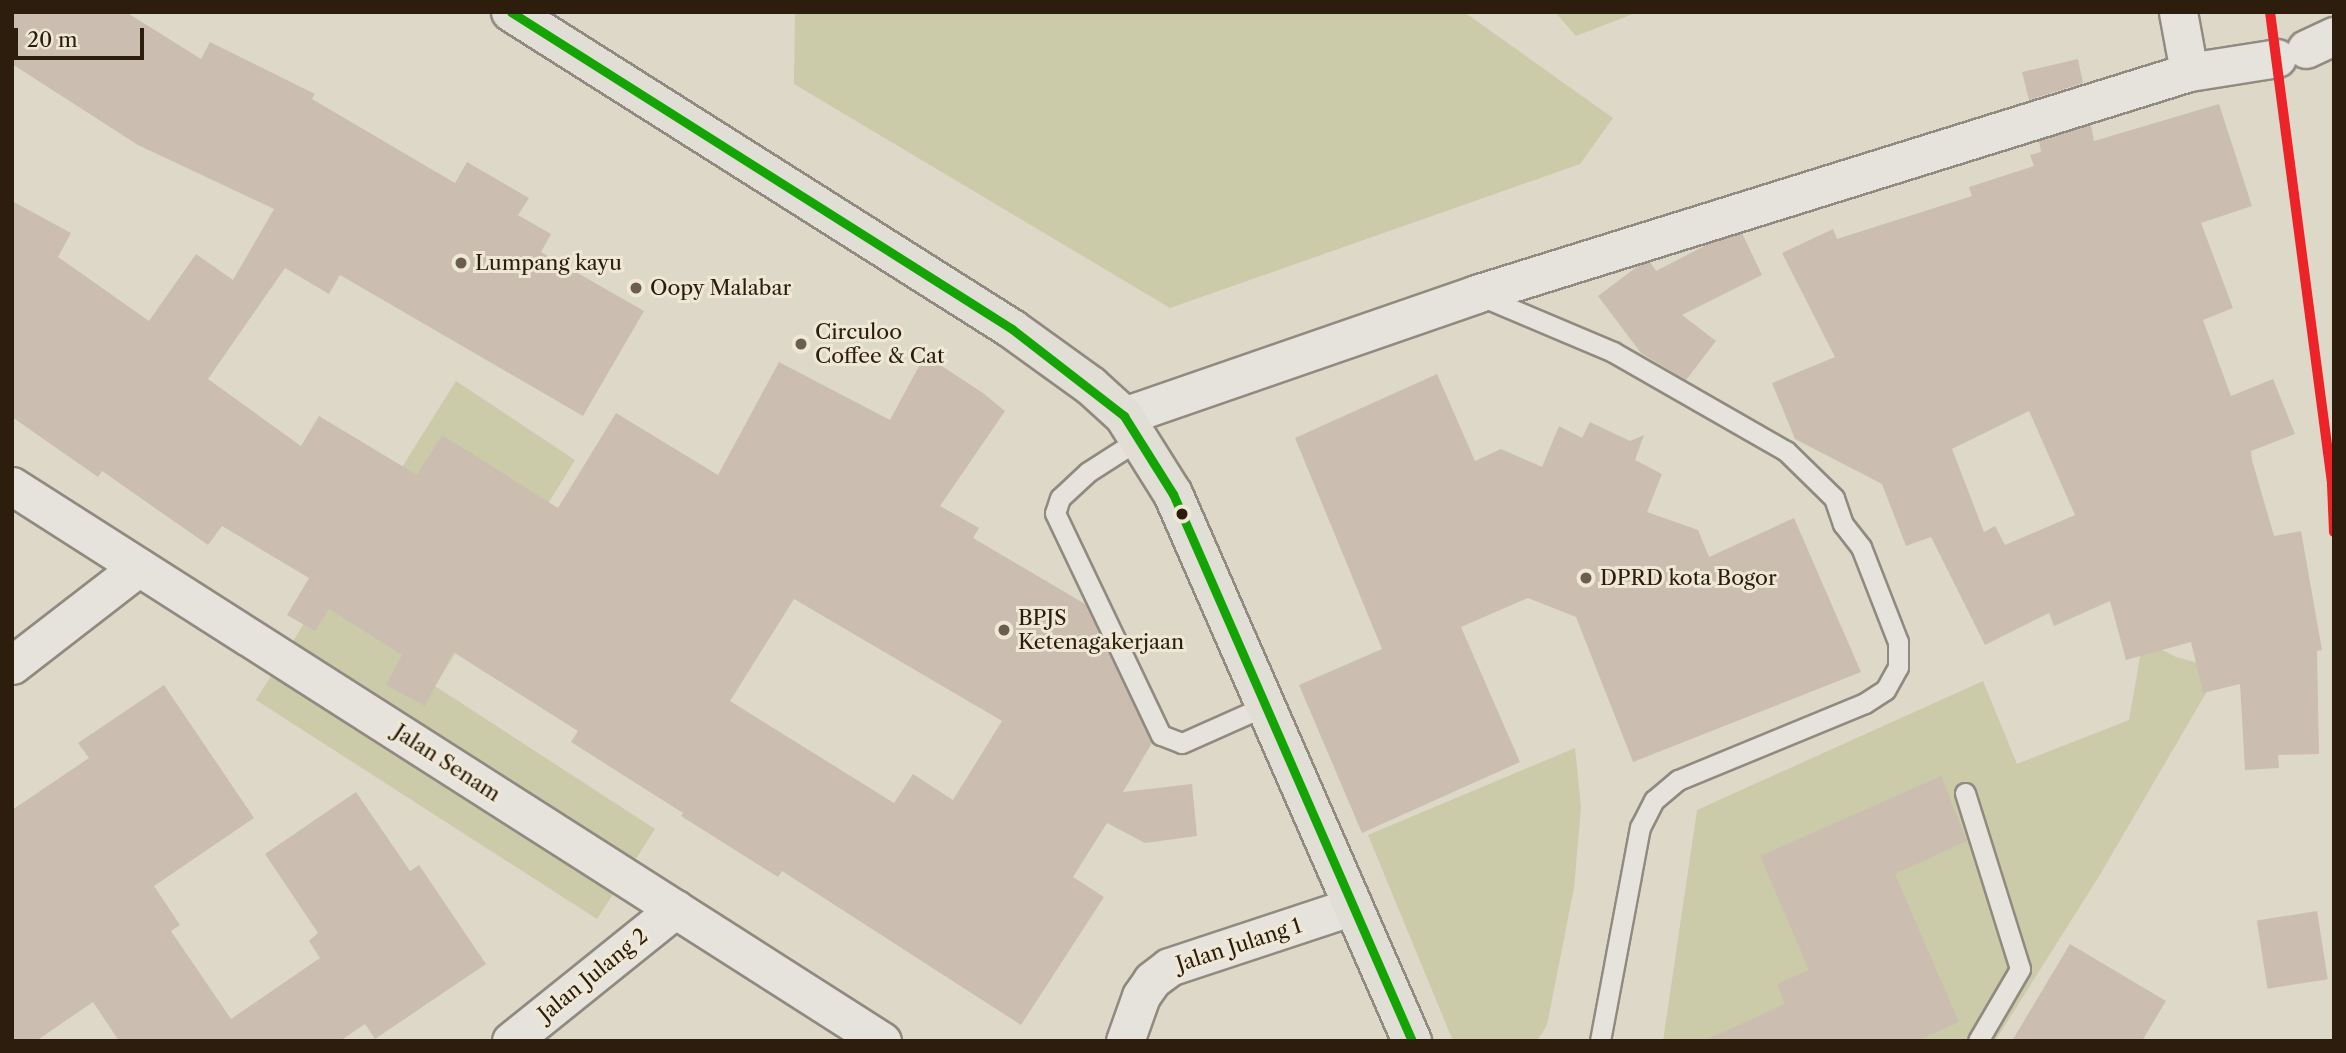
<!DOCTYPE html>
<style>
body{margin:0}
#map{position:relative;width:2346px;height:1053px;overflow:hidden;background:#ded8c9;font-family:"Libre Caslon Text",serif}
div>[style]{position:absolute}
.green>*{inset:0;background:#cbcaa9}
.building>*{inset:0;background:#cbbeb1;transform-origin:0 0}
.roads{filter:drop-shadow(2px 0 #908a80) drop-shadow(-2px 0 #908a80) drop-shadow(0 2px #908a80) drop-shadow(0 -2px #908a80)}
.service>*{height:19px;margin:-9.5px;padding:0 9.5px;transform-origin:9.5px;border-radius:9.5px;background:#e6e3dc}
.minor>*{height:37px;margin:-18.5px;padding:0 18.5px;transform-origin:18.5px;border-radius:18.5px;background:#e6e3dc}
.primary>*{height:38px;margin:-19px;padding:0 19px;transform-origin:19px;border-radius:19px;background:#e1ded5}
.bus-1>*{height:9px;margin:-4.5px;padding:0 4.5px;transform-origin:4.5px;border-radius:4.5px;background:#14a505}
.rail-1>*{height:10px;margin:-5px;padding:0 5px;transform-origin:5px;border-radius:5px;background:#ec2329}
.dots>*{width:19px;height:19px;translate:-50% -50%;box-sizing:border-box;border:4px solid #efe8d7;border-radius:50%}
span{translate:-50% -50%;white-space:nowrap;text-align:center;line-height:1.15;-webkit-text-stroke:6px #efe8d7;paint-order:stroke}
.poi-label{font-size:21px;color:#2d1d0c}
.left{translate:0 -50%;text-align:left}
.street-label{font-size:21px;color:#2d1d0c}
.frame{position:absolute;inset:0;border:14px solid #2d1d0c;pointer-events:none}
.scale{position:absolute;left:14px;top:28px;width:130px;height:32px;box-sizing:border-box;border:4px solid #2d1d0c;border-top:0;padding-left:9px;font-size:21px;line-height:24px;white-space:nowrap;color:#2d1d0c;-webkit-text-stroke:5px #efe8d7;paint-order:stroke}
</style>
<div id="map">
<div class="green">
<i style="clip-path:polygon(795px 12px,1464px 12px,1613px 118px,1580px 164px,1170px 308px,794px 84px)"></i>
<i style="clip-path:polygon(1555px 12px,1638px 12px,1576px 36px)"></i>
<i style="clip-path:polygon(456px 381px,575px 460px,435px 686px,655px 829px,597px 919px,256px 700px)"></i>
<i style="clip-path:polygon(2143px 640px,2176px 657px,2220px 669px,2098px 878px,1995px 1041px,1663px 1041px,1697px 810px,1983px 681px,2017px 764px,2129px 720px)"></i>
<i style="clip-path:polygon(1575px 748px,1581px 807px,1574px 888px,1547px 1025px,1537px 1041px,1453px 1041px,1368px 835px)"></i>
</div>
<div class="building">
<i style="clip-path:polygon(evenodd,12px 12px,126px 12px,201px 59px,210px 42px,315px 94px,312px 99px,455px 183px,467px 162px,529px 198px,518px 215px,551px 234px,541px 252px,644px 311px,583px 416px,340px 275px,329px 294px,285px 268px,208px 379px,301px 446px,319px 416px,417px 475px,442px 435px,558px 508px,616px 413px,718px 475px,779px 362px,890px 420px,925px 355px,983px 393px,1005px 411px,940px 506px,979px 528px,973px 538px,1085px 604px,1152px 743px,1123px 792px,1192px 784px,1197px 836px,1145px 843px,1107px 823px,1073px 877px,1104px 897px,1021px 1025px,782px 871px,778px 877px,681px 816px,683px 813px,571px 742px,578px 731px,453px 652px,425px 706px,386px 685px,402px 655px,329px 609px,315px 631px,287px 615px,309px 578px,222px 526px,208px 545px,102px 471px,98px 477px,12px 417px,12px 201px,71px 233px,58px 257px,149px 321px,196px 254px,233px 280px,274px 209px,138px 145px,12px 64px,12px 12px,794px 599px,1002px 721px,953px 800px,913px 774px,894px 803px,730px 701px,794px 599px)"></i>
<i style="clip-path:polygon(2078px 59px,2083px 83px,2029px 100px,2022px 72px)"></i>
<i style="clip-path:polygon(evenodd,2219px 104px,2252px 206px,2201px 223px,2233px 308px,2203px 320px,2231px 396px,2273px 379px,2295px 434px,2251px 451px,2252px 460px,2274px 536px,2301px 531px,2322px 650px,2317px 651px,2319px 754px,2278px 755px,2279px 768px,2245px 770px,2240px 684px,2203px 693px,2191px 642px,2126px 660px,2110px 601px,2054px 626px,2049px 613px,1985px 645px,1931px 537px,1906px 546px,1882px 484px,1795px 439px,1772px 383px,1835px 357px,1782px 253px,1833px 229px,1837px 239px,1972px 196px,1969px 187px,2034px 166px,2030px 155px,2041px 152px,2039px 141px,2091px 125px,2094px 141px,2219px 104px,2029px 411px,2075px 515px,2005px 545px,1995px 526px,1984px 532px,1952px 449px,2029px 411px)"></i>
<i style="clip-path:polygon(1742px 233px,1762px 275px,1682px 315px,1716px 341px,1686px 380px,1641px 353px,1598px 296px,1638px 266px,1650px 262px,1656px 271px,1710px 243px)"></i>
<i style="clip-path:polygon(1437px 374px,1475px 461px,1501px 449px,1542px 467px,1559px 426px,1582px 438px,1590px 422px,1630px 441px,1644px 435px,1635px 460px,1662px 474px,1647px 512px,1698px 530px,1709px 557px,1794px 518px,1861px 672px,1633px 762px,1576px 617px,1528px 598px,1461px 627px,1520px 762px,1362px 833px,1299px 685px,1382px 649px,1295px 438px)"></i>
<i style="clip-path:polygon(164px 685px,254px 818px,154px 886px,180px 925px,171px 931px,231px 1019px,320px 958px,309px 941px,318px 933px,265px 854px,356px 792px,410px 871px,419px 865px,486px 964px,375px 1039px,365px 1024px,340px 1041px,119px 1041px,93px 1002px,36px 1041px,12px 1041px,12px 810px,89px 758px,78px 743px)"></i>
<i style="clip-path:polygon(1941px 776px,1967px 841px,1895px 874px,1959px 1022px,1917px 1041px,1703px 1041px,1785px 1004px,1777px 984px,1809px 970px,1760px 856px)"></i>
<i style="left:2317px;top:911px;width:69px;height:61px;rotate:81deg"></i>
<i style="clip-path:polygon(2070px 944px,2166px 1001px,2142px 1041px,2012px 1041px)"></i>
</div>
<div class="roads">
<div class="service">
<i style="left:1483px;top:297px;width:141px;rotate:22.9deg"></i>
<i style="left:1613px;top:352px;width:199px;rotate:29.8deg"></i>
<i style="left:1786px;top:451px;width:67px;rotate:44.4deg"></i>
<i style="left:1834px;top:498px;width:28px;rotate:71deg"></i>
<i style="left:1843px;top:524px;width:29px;rotate:52deg"></i>
<i style="left:1861px;top:547px;width:102px;rotate:68.7deg"></i>
<i style="left:1898px;top:642px;width:25px;rotate:90deg"></i>
<i style="left:1898px;top:667px;width:26px;rotate:119deg"></i>
<i style="left:1885px;top:690px;width:24px;rotate:147deg"></i>
<i style="left:1865px;top:703px;width:202px;rotate:157.6deg"></i>
<i style="left:1678px;top:780px;width:31px;rotate:140deg"></i>
<i style="left:1654px;top:800px;width:30px;rotate:117deg"></i>
<i style="left:1640px;top:827px;width:218px;rotate:100.6deg"></i>
<i style="left:1141px;top:438px;width:63px;rotate:147.3deg"></i>
<i style="left:1088px;top:472px;width:38px;rotate:137deg"></i>
<i style="left:1060px;top:498px;width:16px;rotate:108deg"></i>
<i style="left:1055px;top:513px;width:246px;rotate:64.5deg"></i>
<i style="left:1161px;top:735px;width:22px;rotate:21deg"></i>
<i style="left:1182px;top:743px;width:91px;rotate:-24deg"></i>
<i style="left:1965px;top:793px;width:184px;rotate:72.6deg"></i>
<i style="left:2020px;top:969px;width:83px;rotate:120.3deg"></i>
</div>
<div class="minor">
<i style="left:2178px;top:12px;width:61px;rotate:79.6deg"></i>
<i style="left:2306px;top:49px;width:31px;rotate:-25deg"></i>
<i style="left:1124px;top:416px;width:373px;rotate:-19.1deg"></i>
<i style="left:1476px;top:294px;width:747px;rotate:-17.29deg"></i>
<i style="left:2189px;top:72px;width:89px;rotate:-9deg"></i>
<i style="left:12px;top:486px;width:1032px;rotate:32.54deg"></i>
<i style="left:12px;top:665px;width:160px;rotate:-37.7deg"></i>
<i style="left:511px;top:1041px;width:211px;rotate:-38.8deg"></i>
<i style="left:1125px;top:1041px;width:48px;rotate:-70.4deg"></i>
<i style="left:1141px;top:996px;width:19px;rotate:-55deg"></i>
<i style="left:1152px;top:980px;width:21px;rotate:-37deg"></i>
<i style="left:1169px;top:967px;width:194px;rotate:-18.3deg"></i>
</div>
<div class="primary">
<i style="left:511px;top:12px;width:593px;rotate:32.32deg"></i>
<i style="left:1012px;top:329px;width:97px;rotate:35.8deg"></i>
<i style="left:1091px;top:386px;width:45px;rotate:42.3deg"></i>
<i style="left:1124px;top:416px;width:92px;rotate:57.9deg"></i>
<i style="left:1173px;top:494px;width:597px;rotate:66.4deg"></i>
</div>
</div>
<div class="bus-1">
<i style="left:511px;top:12px;width:593px;rotate:32.32deg"></i>
<i style="left:1012px;top:329px;width:142px;rotate:37.8deg"></i>
<i style="left:1124px;top:416px;width:92px;rotate:57.9deg"></i>
<i style="left:1173px;top:494px;width:597px;rotate:66.4deg"></i>
</div>
<div class="rail-1">
<i style="left:2270px;top:12px;width:476px;rotate:82.5deg"></i>
<i style="left:2332px;top:484px;width:48px;rotate:87.6deg"></i>
</div>
<div class="dots">
<i style="left:461px;top:263px;background:#6b5e4e"></i>
<i style="left:636px;top:288px;background:#6b5e4e"></i>
<i style="left:801px;top:344px;background:#6b5e4e"></i>
<i style="left:1182px;top:514px;background:#2d1d0c"></i>
<i style="left:1586px;top:578px;background:#6b5e4e"></i>
<i style="left:1004px;top:630px;background:#6b5e4e"></i>
</div>
<div class="poi-label">
<span class="left" style="left:475px;top:263px">Lumpang kayu</span>
<span class="left" style="left:650px;top:288px">Oopy Malabar</span>
<span class="left" style="left:815px;top:344px">Circuloo<br>Coffee &amp; Cat</span>
<span class="left" style="left:1600px;top:578px">DPRD kota Bogor</span>
<span class="left" style="left:1018px;top:630px">BPJS<br>Ketenagakerjaan</span>
</div>
<div class="street-label">
<span style="left:447px;top:763px;rotate:33deg">Jalan Senam</span>
<span style="left:1239px;top:945px;rotate:-18deg">Jalan Julang 1</span>
<span style="left:593px;top:975px;rotate:-39deg">Jalan Julang 2</span>
</div>
<div class="frame"></div>
<div class="scale">20 m</div>
</div>
